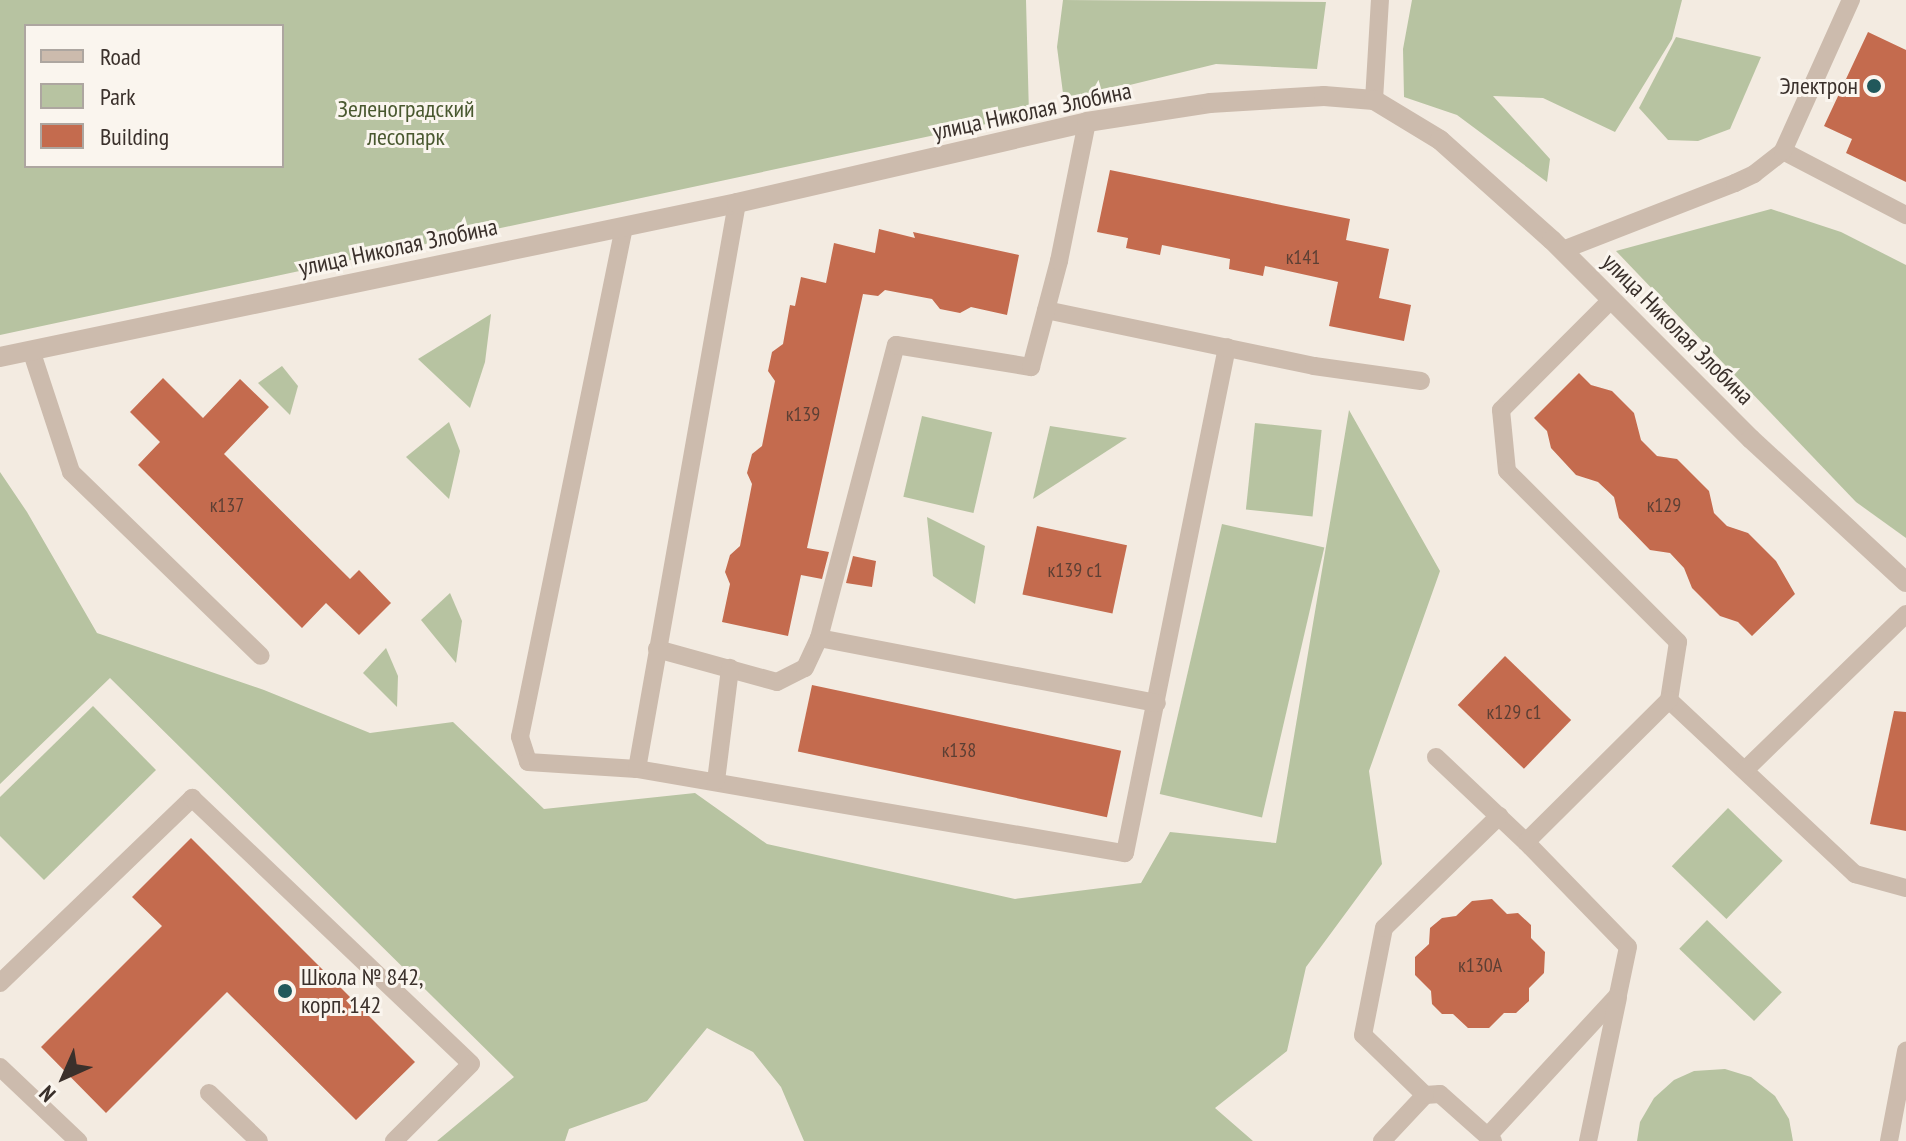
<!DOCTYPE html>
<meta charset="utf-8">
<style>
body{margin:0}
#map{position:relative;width:1906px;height:1141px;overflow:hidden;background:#f3ebe1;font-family:"PT Sans Narrow",sans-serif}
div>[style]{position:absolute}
.green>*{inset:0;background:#b7c3a1;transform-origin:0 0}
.building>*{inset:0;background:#c46b4e;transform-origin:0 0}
.service>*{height:18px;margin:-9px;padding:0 9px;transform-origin:9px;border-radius:9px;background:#ccbbad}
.minor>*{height:20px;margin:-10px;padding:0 10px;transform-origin:10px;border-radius:10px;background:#ccbbad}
.dots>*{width:22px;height:22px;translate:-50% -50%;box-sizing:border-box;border:4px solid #faf5ee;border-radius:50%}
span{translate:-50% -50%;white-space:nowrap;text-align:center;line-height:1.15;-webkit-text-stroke:6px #faf5ee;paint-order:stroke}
.number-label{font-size:20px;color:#5c3f34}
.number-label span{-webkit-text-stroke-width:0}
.poi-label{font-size:24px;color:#3a302b}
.right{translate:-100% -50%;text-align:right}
.left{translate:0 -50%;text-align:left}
.park-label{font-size:24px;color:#49582f}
.street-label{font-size:24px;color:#3a302b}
.legend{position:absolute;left:24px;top:24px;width:260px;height:144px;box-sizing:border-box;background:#faf5ee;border:2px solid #ada6a0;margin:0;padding:10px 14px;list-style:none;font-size:24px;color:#3a302b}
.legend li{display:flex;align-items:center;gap:16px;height:40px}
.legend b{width:40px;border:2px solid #ada6a0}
.north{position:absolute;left:24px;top:1037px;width:80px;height:80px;-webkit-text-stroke:6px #faf5ee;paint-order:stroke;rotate:225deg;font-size:22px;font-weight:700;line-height:32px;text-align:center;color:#3a302b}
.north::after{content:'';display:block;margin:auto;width:28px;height:36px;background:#3a302b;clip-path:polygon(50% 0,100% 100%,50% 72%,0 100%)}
</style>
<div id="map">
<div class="green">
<i style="clip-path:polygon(evenodd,0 0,1026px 0,1029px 115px,0 335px,0 0,26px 26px,282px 26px,282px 166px,26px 166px,26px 26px)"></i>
<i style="clip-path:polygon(1063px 0,1326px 2px,1317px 69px,1216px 64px,1064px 101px,1057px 47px)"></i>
<i style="clip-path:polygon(1412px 0,1682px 0,1672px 39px,1615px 132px,1543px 98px,1493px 96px,1550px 159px,1547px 182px,1457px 115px,1404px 97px,1403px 49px)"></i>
<i style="clip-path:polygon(1676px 37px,1761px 57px,1730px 129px,1698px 141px,1668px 140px,1639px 108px)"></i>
<i style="clip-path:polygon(1771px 209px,1841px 232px,1906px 265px,1906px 538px,1856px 502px,1616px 251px)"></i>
<i style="clip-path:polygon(491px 314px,485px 362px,470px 408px,418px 359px)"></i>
<i style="clip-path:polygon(282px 366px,298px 386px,290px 415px,258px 383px)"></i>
<i style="clip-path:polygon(1349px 410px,1440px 571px,1369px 771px,1382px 864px,1306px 967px,1287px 1051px,1215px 1108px,1253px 1141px,804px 1141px,781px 1087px,753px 1052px,707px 1028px,647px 1101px,569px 1129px,565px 1141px,437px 1141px,514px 1077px,110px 678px,0 784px,0 472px,27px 512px,97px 633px,264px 690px,370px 733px,453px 722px,544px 809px,695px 793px,767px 844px,1015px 899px,1141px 883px,1170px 832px,1276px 843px)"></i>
<i style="left:922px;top:416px;width:72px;height:83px;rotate:13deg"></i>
<i style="clip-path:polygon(449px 422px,460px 451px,449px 499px,406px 457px)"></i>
<i style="left:1255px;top:423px;width:67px;height:87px;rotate:6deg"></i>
<i style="clip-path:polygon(1050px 426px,1127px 438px,1033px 499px)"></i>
<i style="clip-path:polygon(927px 517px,985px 546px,975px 604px,933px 576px)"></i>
<i style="left:1222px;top:524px;width:105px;height:277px;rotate:13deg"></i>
<i style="clip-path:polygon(450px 593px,462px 621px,456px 663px,421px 620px)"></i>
<i style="clip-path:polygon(386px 648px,398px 676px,397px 707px,363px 673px)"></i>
<i style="clip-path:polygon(93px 706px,156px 770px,44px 880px,0 836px,0 797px)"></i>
<i style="left:1728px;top:808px;width:76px;height:81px;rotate:44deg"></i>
<i style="left:1707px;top:920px;width:104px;height:40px;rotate:44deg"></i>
<i style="clip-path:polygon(1725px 1069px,1751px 1077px,1775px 1096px,1789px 1119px,1793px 1141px,1637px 1141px,1640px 1122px,1654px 1098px,1674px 1080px,1694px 1071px)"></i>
</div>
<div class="building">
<i style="clip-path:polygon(1868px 32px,1906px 50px,1906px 182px,1846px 153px,1852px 139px,1824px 126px)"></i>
<i style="clip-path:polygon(1110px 170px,1350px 219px,1346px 240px,1389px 249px,1379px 298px,1411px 305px,1404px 341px,1329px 326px,1338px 282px,1265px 266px,1263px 276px,1229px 269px,1230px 259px,1162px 245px,1160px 255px,1126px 248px,1128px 238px,1097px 232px)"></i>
<i style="clip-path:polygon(879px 229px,915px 238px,913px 232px,1019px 255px,1007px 315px,971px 307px,960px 313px,940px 309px,932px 299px,885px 290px,878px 296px,863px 294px,807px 548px,829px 552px,822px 579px,801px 575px,788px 636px,722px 622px,730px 584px,725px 572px,730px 555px,740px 546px,752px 484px,747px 473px,752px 454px,762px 446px,775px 381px,768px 371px,772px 352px,783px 344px,790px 305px,795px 306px,801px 277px,826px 283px,834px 243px,875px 253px)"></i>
<i style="clip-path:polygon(1579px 373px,1591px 385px,1612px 391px,1634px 413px,1641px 440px,1657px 456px,1677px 459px,1709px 491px,1714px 513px,1727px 526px,1748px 533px,1776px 561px,1795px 594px,1752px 636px,1738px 622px,1720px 616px,1692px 588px,1684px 568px,1670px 553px,1650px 550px,1619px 518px,1614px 497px,1598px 482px,1576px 475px,1551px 448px,1547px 431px,1534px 418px)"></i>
<i style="clip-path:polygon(163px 378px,203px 418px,240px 379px,269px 407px,224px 454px,350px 579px,359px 570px,391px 603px,359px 635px,326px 603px,302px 628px,138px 465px,160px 442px,130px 412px)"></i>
<i style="left:1037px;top:526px;width:92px;height:70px;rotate:12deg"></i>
<i style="clip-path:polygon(853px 556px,876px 561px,872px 587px,846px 583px)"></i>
<i style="left:1505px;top:656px;width:92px;height:68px;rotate:44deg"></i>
<i style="left:812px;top:685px;width:316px;height:68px;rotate:12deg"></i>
<i style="clip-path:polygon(1894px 711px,1906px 712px,1906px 831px,1870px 824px)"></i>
<i style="clip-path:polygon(191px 838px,415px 1062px,356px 1120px,227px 992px,106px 1113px,41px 1047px,162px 926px,132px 897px)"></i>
<i style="clip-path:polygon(1492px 899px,1507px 914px,1518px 913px,1531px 925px,1531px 938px,1545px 952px,1544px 973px,1529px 988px,1529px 1001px,1516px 1013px,1504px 1013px,1489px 1028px,1468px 1028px,1453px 1014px,1442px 1014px,1432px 1004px,1431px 991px,1415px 975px,1415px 957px,1429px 944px,1430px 928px,1442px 918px,1456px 916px,1472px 901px)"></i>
</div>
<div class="service">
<i style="left:1374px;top:100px;width:100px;rotate:-86.6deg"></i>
<i style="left:1783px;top:151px;width:139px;rotate:27.5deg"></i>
<i style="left:624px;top:227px;width:520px;rotate:101.53deg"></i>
<i style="left:520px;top:737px;width:26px;rotate:72deg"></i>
<i style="left:528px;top:762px;width:109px;rotate:3.7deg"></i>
<i style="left:637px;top:769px;width:495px;rotate:9.8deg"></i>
<i style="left:1125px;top:853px;width:516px;rotate:-78.6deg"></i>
<i style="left:1563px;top:250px;width:185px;rotate:-21.3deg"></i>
<i style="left:1735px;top:183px;width:21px;rotate:-25deg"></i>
<i style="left:1754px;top:174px;width:37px;rotate:-38deg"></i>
<i style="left:1783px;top:151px;width:166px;rotate:-65.8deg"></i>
<i style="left:1612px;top:299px;width:157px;rotate:135deg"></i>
<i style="left:1501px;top:410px;width:61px;rotate:84.4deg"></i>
<i style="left:1507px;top:471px;width:242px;rotate:45deg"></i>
<i style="left:1678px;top:642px;width:59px;rotate:98.8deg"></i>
<i style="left:1669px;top:700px;width:255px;rotate:43.1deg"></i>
<i style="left:1855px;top:874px;width:53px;rotate:15.4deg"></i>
<i style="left:1046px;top:310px;width:274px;rotate:11.8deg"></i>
<i style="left:1314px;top:366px;width:108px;rotate:8deg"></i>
<i style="left:31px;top:350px;width:128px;rotate:71.8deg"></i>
<i style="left:71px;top:472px;width:264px;rotate:44.1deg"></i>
<i style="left:819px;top:638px;width:344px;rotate:10.9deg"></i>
<i style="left:657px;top:649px;width:124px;rotate:15.4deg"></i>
<i style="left:777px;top:682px;width:31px;rotate:-27deg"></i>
<i style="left:805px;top:668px;width:33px;rotate:-65deg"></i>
<i style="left:819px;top:638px;width:303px;rotate:-75.3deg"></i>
<i style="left:896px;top:345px;width:137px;rotate:9.3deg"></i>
<i style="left:1031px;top:367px;width:110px;rotate:-75.2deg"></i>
<i style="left:1059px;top:261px;width:142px;rotate:-78.6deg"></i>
<i style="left:1436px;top:757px;width:124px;rotate:43.4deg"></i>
<i style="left:1526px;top:842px;width:146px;rotate:45.8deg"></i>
<i style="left:1628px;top:947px;width:49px;rotate:101.8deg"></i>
<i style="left:1618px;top:995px;width:192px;rotate:132.7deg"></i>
<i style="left:637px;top:769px;width:575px;rotate:-79.98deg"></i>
<i style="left:1745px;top:770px;width:224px;rotate:-44.1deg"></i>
<i style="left:716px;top:781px;width:114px;rotate:-82.9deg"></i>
<i style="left:1526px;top:842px;width:202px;rotate:-44.8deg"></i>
<i style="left:0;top:983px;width:267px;rotate:-43.9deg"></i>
<i style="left:192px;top:798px;width:385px;rotate:43.6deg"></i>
<i style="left:471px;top:1064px;width:109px;rotate:135deg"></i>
<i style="left:0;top:1067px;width:108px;rotate:43.5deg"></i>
<i style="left:209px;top:1093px;width:69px;rotate:43.8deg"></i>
<i style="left:1425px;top:1095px;width:15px;rotate:-4deg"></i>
<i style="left:1440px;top:1094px;width:71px;rotate:41.6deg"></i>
<i style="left:1382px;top:1141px;width:63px;rotate:-46.9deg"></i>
<i style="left:1425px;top:1095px;width:86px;rotate:-135.9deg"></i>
<i style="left:1363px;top:1035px;width:109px;rotate:-78.9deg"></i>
<i style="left:1384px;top:928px;width:161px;rotate:-44.2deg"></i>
<i style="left:1588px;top:1141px;width:146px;rotate:-78.2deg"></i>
<i style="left:1889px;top:1141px;width:92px;rotate:-79.3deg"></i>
</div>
<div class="minor">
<i style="left:0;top:357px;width:753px;rotate:-11.8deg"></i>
<i style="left:737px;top:203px;width:359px;rotate:-13deg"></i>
<i style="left:1087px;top:122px;width:124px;rotate:-8.8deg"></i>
<i style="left:1210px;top:103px;width:114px;rotate:-3.5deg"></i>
<i style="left:1324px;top:96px;width:50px;rotate:4.6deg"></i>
<i style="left:1374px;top:100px;width:77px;rotate:31.2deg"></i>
<i style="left:1440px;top:140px;width:150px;rotate:41.8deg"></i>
<i style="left:1552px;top:240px;width:281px;rotate:45deg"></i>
<i style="left:1751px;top:439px;width:211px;rotate:42.7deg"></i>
</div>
<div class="dots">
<i style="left:1874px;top:86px;background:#21585b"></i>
<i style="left:285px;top:991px;background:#21585b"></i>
</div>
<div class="number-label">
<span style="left:1303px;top:257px">к141</span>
<span style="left:803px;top:414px">к139</span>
<span style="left:227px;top:505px">к137</span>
<span style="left:1664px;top:505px">к129</span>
<span style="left:1075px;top:570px">к139 с1</span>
<span style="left:1514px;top:712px">к129 с1</span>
<span style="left:959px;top:750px">к138</span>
<span style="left:1480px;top:965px">к130А</span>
</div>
<div class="poi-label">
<span class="right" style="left:1858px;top:86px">Электрон</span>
<span class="left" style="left:301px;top:991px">Школа № 842,<br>корп. 142</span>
</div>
<div class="park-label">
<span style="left:406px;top:123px">Зеленоградский<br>лесопарк</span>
</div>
<div class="street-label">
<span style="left:1032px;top:111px;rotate:-12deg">улица Николая Злобина</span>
<span style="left:398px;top:247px;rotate:-12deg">улица Николая Злобина</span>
<span style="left:1678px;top:329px;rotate:45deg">улица Николая Злобина</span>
</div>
<ul class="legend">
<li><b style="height:10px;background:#ccbbad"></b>Road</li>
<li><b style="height:22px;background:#b7c3a1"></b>Park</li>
<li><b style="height:22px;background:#c46b4e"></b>Building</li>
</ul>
<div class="north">N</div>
</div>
